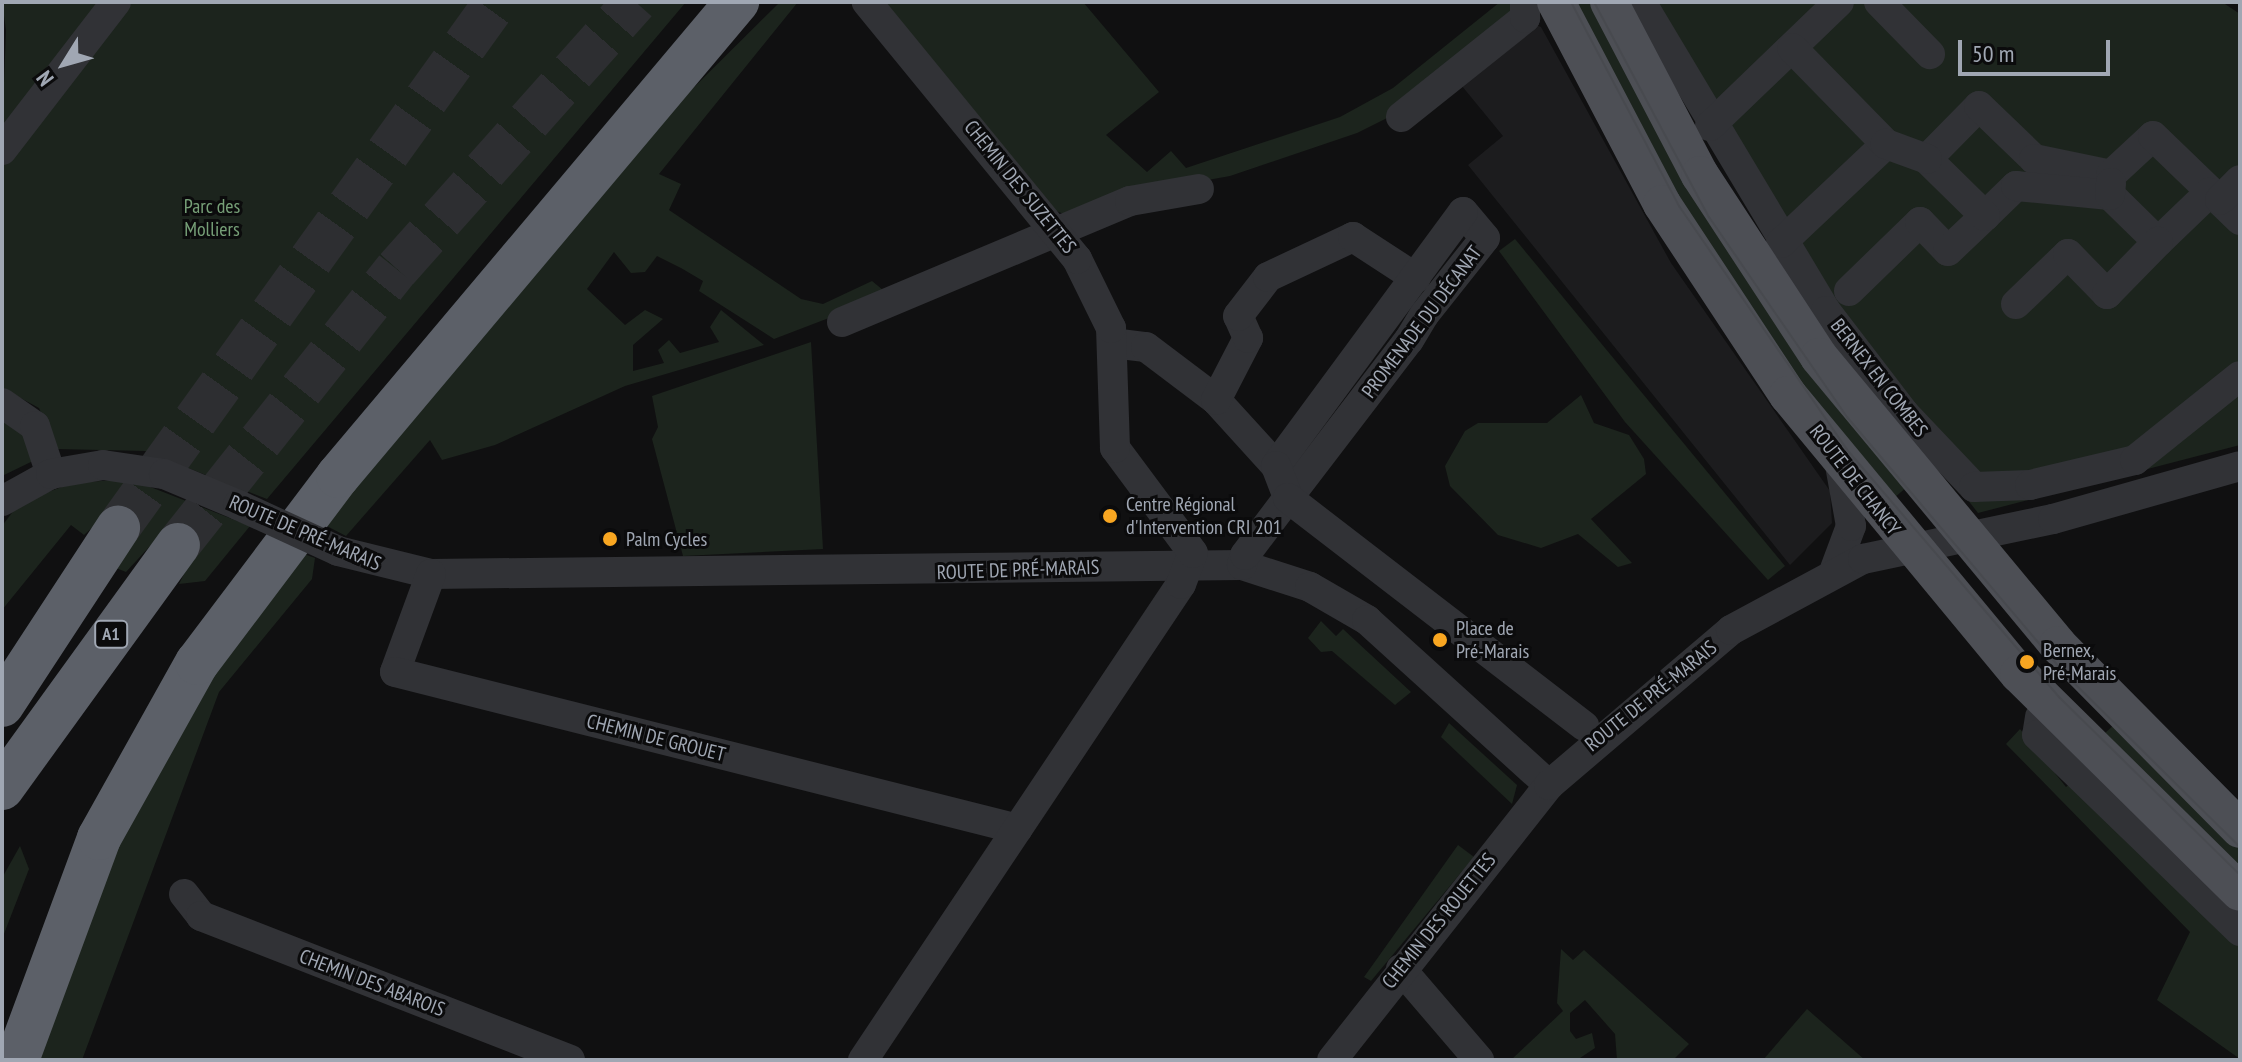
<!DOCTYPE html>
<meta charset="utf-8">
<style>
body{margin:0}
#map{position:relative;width:2242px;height:1062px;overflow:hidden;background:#101011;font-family:"PT Sans Narrow",sans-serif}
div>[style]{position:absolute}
.built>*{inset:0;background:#1c1c1e}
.green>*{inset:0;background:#1c241d}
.highway-tunnel>*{height:44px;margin-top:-22px;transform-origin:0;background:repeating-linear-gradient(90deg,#2d2e31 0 44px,transparent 0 66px)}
.minor>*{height:30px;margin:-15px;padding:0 15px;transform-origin:15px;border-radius:15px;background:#313236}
.major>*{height:38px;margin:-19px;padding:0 19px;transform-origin:19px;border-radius:19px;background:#4d4f55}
.highway>*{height:44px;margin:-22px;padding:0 22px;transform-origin:22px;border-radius:22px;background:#5c6068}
.tram>*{height:2px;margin:-1px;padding:0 1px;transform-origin:1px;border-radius:1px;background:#484a4f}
.minor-bridge>*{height:30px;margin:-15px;padding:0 15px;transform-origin:15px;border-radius:15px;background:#313236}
.dots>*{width:22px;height:22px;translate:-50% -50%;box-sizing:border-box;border:4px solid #0b0b0c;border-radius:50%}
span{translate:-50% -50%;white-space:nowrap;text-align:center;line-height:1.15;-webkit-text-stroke:6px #0b0b0c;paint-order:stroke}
.shield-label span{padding:2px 6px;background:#0b0b0c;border:2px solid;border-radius:6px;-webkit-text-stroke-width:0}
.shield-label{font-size:18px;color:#a0a7b3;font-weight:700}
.street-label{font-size:20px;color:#a0a7b3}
.park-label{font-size:20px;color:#769f77}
.poi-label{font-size:20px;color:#a0a7b3}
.left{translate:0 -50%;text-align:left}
.frame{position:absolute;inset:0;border:4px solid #a0a7b3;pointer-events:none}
.north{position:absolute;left:24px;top:24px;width:80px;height:80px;-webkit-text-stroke:6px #0b0b0c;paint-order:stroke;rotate:233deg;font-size:22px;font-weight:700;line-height:32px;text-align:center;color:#a0a7b3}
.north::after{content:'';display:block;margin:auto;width:28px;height:36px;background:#a0a7b3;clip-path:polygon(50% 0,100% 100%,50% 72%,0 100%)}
.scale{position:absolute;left:1958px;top:40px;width:152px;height:36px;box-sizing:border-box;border:4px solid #a0a7b3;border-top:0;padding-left:10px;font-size:24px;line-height:28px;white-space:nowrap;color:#a0a7b3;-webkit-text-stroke:6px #0b0b0c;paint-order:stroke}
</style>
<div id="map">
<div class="built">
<i style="clip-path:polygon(1531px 23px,1541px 27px,1671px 263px,1830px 491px,1832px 523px,1790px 565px,1468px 165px,1503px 136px,1457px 80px)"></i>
</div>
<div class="green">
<i style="clip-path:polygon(2px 2px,100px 2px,2px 135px,6px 30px)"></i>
<i style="clip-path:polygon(126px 2px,686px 2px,267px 499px,145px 451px,57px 449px,39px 408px,2px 388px,2px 160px)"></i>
<i style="clip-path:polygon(780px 2px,798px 2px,659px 174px,681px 184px,669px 210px,801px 299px,823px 304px,872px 281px,889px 295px,774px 339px,699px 291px,703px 281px,681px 268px,657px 256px,645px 272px,631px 273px,614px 252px,587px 289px,625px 325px,645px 310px,663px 319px,633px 345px,633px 371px,664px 363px,658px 350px,669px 340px,680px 353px,719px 342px,710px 327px,721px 310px,764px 345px,625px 386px,495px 445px,442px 460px,430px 440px,346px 536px,323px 524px,654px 127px)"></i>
<i style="clip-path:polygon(880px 2px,1083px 2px,1159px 92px,1106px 135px,1147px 172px,1171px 151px,1186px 168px,1340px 117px,1393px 88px,1500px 2px,1514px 2px,1520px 17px,1391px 116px,1357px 133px,1230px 176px,1152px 190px,1069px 216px,1051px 209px)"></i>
<i style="clip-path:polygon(1566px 2px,1598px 2px,1908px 486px,1886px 505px,1743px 314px)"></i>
<i style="clip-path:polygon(1635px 2px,2222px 2px,2240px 14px,2240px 445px,1978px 513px,1786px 268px,1696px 122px)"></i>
<i style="clip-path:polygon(1515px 239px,1785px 566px,1768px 580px,1625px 422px,1499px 251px)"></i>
<i style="clip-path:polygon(811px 342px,823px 549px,683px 556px,652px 439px,658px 427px,652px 396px)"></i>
<i style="clip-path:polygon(1581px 395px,1594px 423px,1629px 435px,1644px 459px,1646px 474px,1591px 519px,1632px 563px,1618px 567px,1578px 534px,1541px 548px,1498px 535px,1450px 486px,1445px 466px,1465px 431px,1478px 423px,1547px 423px)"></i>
<i style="clip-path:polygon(2px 413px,24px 426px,35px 460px,2px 476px)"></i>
<i style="clip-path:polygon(130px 479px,250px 526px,205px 581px,179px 584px,185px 572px,161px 534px,126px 572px,116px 568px,106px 515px,84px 535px,71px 525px,2px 610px,2px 526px,20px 502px,73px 483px)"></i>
<i style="clip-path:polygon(304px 554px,315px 558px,312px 579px,219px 692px,82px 1060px,37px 1060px,125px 830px,215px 670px)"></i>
<i style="clip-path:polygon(1321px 621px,1336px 636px,1343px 629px,1411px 692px,1395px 705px,1332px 651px,1321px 652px,1308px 638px)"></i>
<i style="clip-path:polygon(2014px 641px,2104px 734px,2117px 722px,2240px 842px,2240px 881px,2134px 781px)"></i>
<i style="clip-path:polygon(1449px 723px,1517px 785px,1512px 804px,1441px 737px)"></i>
<i style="clip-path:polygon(2020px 729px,2066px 787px,2071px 783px,2240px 941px,2240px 1059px,2157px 1000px,2190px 932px,2006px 744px)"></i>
<i style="clip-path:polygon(1458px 845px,1474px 857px,1371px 981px,1364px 977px)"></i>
<i style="clip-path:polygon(20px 846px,29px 869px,2px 939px,2px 878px)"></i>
<i style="clip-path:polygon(1561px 949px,1573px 960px,1584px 950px,1689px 1044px,1673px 1060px,1617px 1060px,1615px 1034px,1585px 1000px,1570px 1013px,1570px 1031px,1576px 1039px,1592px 1033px,1595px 1048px,1577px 1060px,1511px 1060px,1563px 1011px,1557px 1003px)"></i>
<i style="clip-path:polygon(1807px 1009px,1865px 1060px,1763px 1060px)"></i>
</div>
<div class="highway-tunnel">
<i style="left:118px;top:528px;width:648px;rotate:-54.3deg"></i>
<i style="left:178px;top:545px;width:352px;rotate:-51.6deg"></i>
<i style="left:397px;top:269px;width:358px;rotate:-48.3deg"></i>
</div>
<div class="minor">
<i style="left:1641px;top:2px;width:360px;rotate:59.1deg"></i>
<i style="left:1826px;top:311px;width:128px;rotate:52.6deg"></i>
<i style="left:1904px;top:413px;width:102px;rotate:46.6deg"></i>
<i style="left:1974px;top:487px;width:56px;rotate:-2deg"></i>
<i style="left:2030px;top:485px;width:108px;rotate:-13.4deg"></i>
<i style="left:2135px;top:460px;width:134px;rotate:-38.7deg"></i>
<i style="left:1879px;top:2px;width:73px;rotate:45.6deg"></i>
<i style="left:1401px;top:117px;width:159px;rotate:-38.6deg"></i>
<i style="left:1525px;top:18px;width:16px;rotate:-90deg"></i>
<i style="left:1710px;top:126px;width:179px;rotate:-43.9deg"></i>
<i style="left:2px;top:150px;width:187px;rotate:-52.4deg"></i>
<i style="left:1927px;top:159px;width:74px;rotate:-45.5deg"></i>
<i style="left:1979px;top:106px;width:76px;rotate:43.9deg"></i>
<i style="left:2034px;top:159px;width:79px;rotate:11.7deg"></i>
<i style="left:2111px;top:175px;width:57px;rotate:-42.9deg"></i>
<i style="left:2153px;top:136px;width:121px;rotate:44deg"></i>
<i style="left:2110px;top:195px;width:67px;rotate:44.4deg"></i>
<i style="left:2158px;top:242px;width:71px;rotate:-43.9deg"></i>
<i style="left:2220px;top:200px;width:28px;rotate:-45deg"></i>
<i style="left:1985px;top:216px;width:43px;rotate:-44.1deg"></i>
<i style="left:2016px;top:186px;width:94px;rotate:5.5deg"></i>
<i style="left:2110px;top:195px;width:12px;rotate:-85deg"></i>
<i style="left:1781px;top:243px;width:144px;rotate:-43.3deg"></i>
<i style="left:1886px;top:144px;width:134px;rotate:-134.4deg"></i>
<i style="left:1849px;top:291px;width:99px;rotate:-44.2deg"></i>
<i style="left:1920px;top:222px;width:40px;rotate:46deg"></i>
<i style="left:1948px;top:251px;width:51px;rotate:-43.4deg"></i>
<i style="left:1985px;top:216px;width:81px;rotate:-135.5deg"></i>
<i style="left:1927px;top:159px;width:44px;rotate:-159.9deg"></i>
<i style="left:2016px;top:304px;width:72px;rotate:-43.9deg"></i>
<i style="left:2068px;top:254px;width:56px;rotate:45.7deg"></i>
<i style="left:2107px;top:294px;width:73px;rotate:-45.6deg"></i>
<i style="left:842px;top:322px;width:312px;rotate:-22.8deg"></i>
<i style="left:1130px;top:201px;width:70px;rotate:-9.9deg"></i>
<i style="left:1112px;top:343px;width:34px;rotate:7deg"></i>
<i style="left:1146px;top:347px;width:88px;rotate:37.1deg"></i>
<i style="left:1216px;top:400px;width:89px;rotate:47.7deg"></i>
<i style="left:1216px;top:400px;width:70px;rotate:-62.7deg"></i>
<i style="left:1248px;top:338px;width:24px;rotate:-114deg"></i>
<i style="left:1238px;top:316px;width:49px;rotate:-52.4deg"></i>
<i style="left:1268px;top:277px;width:94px;rotate:-25.2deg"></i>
<i style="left:1353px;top:237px;width:75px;rotate:33.1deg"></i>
<i style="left:2px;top:403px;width:40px;rotate:34.9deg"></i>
<i style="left:35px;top:426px;width:51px;rotate:71.6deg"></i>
<i style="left:2px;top:501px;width:56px;rotate:-28.9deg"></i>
<i style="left:51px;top:474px;width:53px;rotate:-9.8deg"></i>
<i style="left:103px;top:465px;width:62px;rotate:8.4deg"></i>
<i style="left:164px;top:474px;width:80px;rotate:22.7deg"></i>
<i style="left:338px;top:551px;width:96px;rotate:13.9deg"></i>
<i style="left:431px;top:574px;width:811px;rotate:-0.64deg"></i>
<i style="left:1242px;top:565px;width:71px;rotate:17.9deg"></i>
<i style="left:1310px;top:587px;width:66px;rotate:30.1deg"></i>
<i style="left:1367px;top:620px;width:246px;rotate:42.2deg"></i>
<i style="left:1242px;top:565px;width:10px;rotate:-73deg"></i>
<i style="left:1245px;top:555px;width:71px;rotate:-53deg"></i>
<i style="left:1288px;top:498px;width:199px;rotate:-52.6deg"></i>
<i style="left:1409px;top:340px;width:29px;rotate:-59deg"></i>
<i style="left:1424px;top:315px;width:98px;rotate:-51.6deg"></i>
<i style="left:1485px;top:238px;width:34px;rotate:-130deg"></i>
<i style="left:1463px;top:212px;width:315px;rotate:126.4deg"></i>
<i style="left:1276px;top:466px;width:34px;rotate:69deg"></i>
<i style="left:1288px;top:498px;width:374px;rotate:37.6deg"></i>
<i style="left:1835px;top:569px;width:46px;rotate:-69.6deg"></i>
<i style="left:1851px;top:526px;width:62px;rotate:-100.2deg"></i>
<i style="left:431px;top:574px;width:104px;rotate:110.2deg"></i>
<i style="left:395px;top:672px;width:642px;rotate:14.14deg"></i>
<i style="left:2040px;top:717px;width:18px;rotate:99deg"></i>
<i style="left:2037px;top:735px;width:282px;rotate:44deg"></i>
<i style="left:184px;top:894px;width:28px;rotate:52deg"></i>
<i style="left:201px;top:916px;width:396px;rotate:21.3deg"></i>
<i style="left:1401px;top:969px;width:120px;rotate:49.4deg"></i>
<i style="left:863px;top:1060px;width:572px;rotate:-56.25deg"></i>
<i style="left:1181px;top:584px;width:33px;rotate:-69deg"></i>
<i style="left:1193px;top:553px;width:131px;rotate:-126.6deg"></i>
<i style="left:1115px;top:448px;width:120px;rotate:-91.9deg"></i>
<i style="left:1111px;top:328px;width:77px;rotate:-116.2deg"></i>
<i style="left:1077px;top:259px;width:332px;rotate:-129.3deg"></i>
<i style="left:1332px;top:1060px;width:350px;rotate:-51.7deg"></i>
<i style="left:1549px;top:785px;width:239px;rotate:-40.4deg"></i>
<i style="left:1731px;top:630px;width:150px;rotate:-28.3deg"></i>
<i style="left:1863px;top:559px;width:194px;rotate:-11.9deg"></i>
<i style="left:2053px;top:519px;width:194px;rotate:-15.8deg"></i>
</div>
<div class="major">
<i style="left:1556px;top:2px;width:228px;rotate:62.3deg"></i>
<i style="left:1662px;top:204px;width:229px;rotate:56.6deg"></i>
<i style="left:1788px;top:395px;width:362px;rotate:50.4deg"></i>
<i style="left:2019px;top:674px;width:310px;rotate:44.6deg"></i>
<i style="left:1609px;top:2px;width:195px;rotate:62.3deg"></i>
<i style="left:1700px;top:175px;width:217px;rotate:56.8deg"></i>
<i style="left:1819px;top:357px;width:374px;rotate:50.3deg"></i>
<i style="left:2058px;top:645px;width:259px;rotate:45.3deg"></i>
</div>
<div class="highway">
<i style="left:2px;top:705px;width:212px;rotate:-56.8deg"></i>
<i style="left:2px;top:788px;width:300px;rotate:-54.1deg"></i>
<i style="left:17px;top:1060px;width:237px;rotate:-69.7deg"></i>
<i style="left:99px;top:838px;width:201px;rotate:-60.8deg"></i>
<i style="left:197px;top:663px;width:234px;rotate:-53deg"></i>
<i style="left:338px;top:476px;width:620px;rotate:-49.91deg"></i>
</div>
<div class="tram">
<i style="left:1571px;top:2px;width:231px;rotate:62.1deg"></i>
<i style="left:1679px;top:206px;width:299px;rotate:55.4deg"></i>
<i style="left:1849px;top:452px;width:324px;rotate:49.4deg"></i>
<i style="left:2060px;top:698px;width:252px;rotate:44.5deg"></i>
<i style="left:1594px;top:2px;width:244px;rotate:61.9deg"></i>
<i style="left:1709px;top:217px;width:243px;rotate:55.4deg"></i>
<i style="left:1847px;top:417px;width:336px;rotate:49.7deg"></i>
<i style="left:2064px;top:673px;width:247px;rotate:44.7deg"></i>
</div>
<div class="minor-bridge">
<i style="left:238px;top:505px;width:110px;rotate:24.7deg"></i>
</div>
<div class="dots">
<i style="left:1110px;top:516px;background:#f8a621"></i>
<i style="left:610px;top:539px;background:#f8a621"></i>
<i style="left:1440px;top:640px;background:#f8a621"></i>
<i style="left:2027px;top:662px;background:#f8a621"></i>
</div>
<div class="shield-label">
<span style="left:111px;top:634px">A1</span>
</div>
<div class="street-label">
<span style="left:1020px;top:187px;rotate:51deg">CHEMIN DES SUZETTES</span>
<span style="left:1422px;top:322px;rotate:-53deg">PROMENADE DU DÉCANAT</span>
<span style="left:1879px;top:378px;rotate:52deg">BERNEX EN COMBES</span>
<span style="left:1855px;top:480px;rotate:52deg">ROUTE DE CHANCY</span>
<span style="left:305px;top:533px;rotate:23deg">ROUTE DE PRÉ-MARAIS</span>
<span style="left:1018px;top:570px;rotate:-2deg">ROUTE DE PRÉ-MARAIS</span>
<span style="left:1651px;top:696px;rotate:-39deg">ROUTE DE PRÉ-MARAIS</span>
<span style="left:656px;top:738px;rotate:14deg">CHEMIN DE GROUET</span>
<span style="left:1439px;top:921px;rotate:-51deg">CHEMIN DES ROUETTES</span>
<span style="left:372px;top:983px;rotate:21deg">CHEMIN DES ABAROIS</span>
</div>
<div class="park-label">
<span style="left:212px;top:218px">Parc des<br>Molliers</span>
</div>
<div class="poi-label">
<span class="left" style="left:1126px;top:516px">Centre Régional<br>d'Intervention CRI 201</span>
<span class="left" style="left:626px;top:539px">Palm Cycles</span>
<span class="left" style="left:1456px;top:640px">Place de<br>Pré-Marais</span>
<span class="left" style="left:2043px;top:662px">Bernex,<br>Pré-Marais</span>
</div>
<div class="frame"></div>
<div class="north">N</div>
<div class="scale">50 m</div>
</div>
